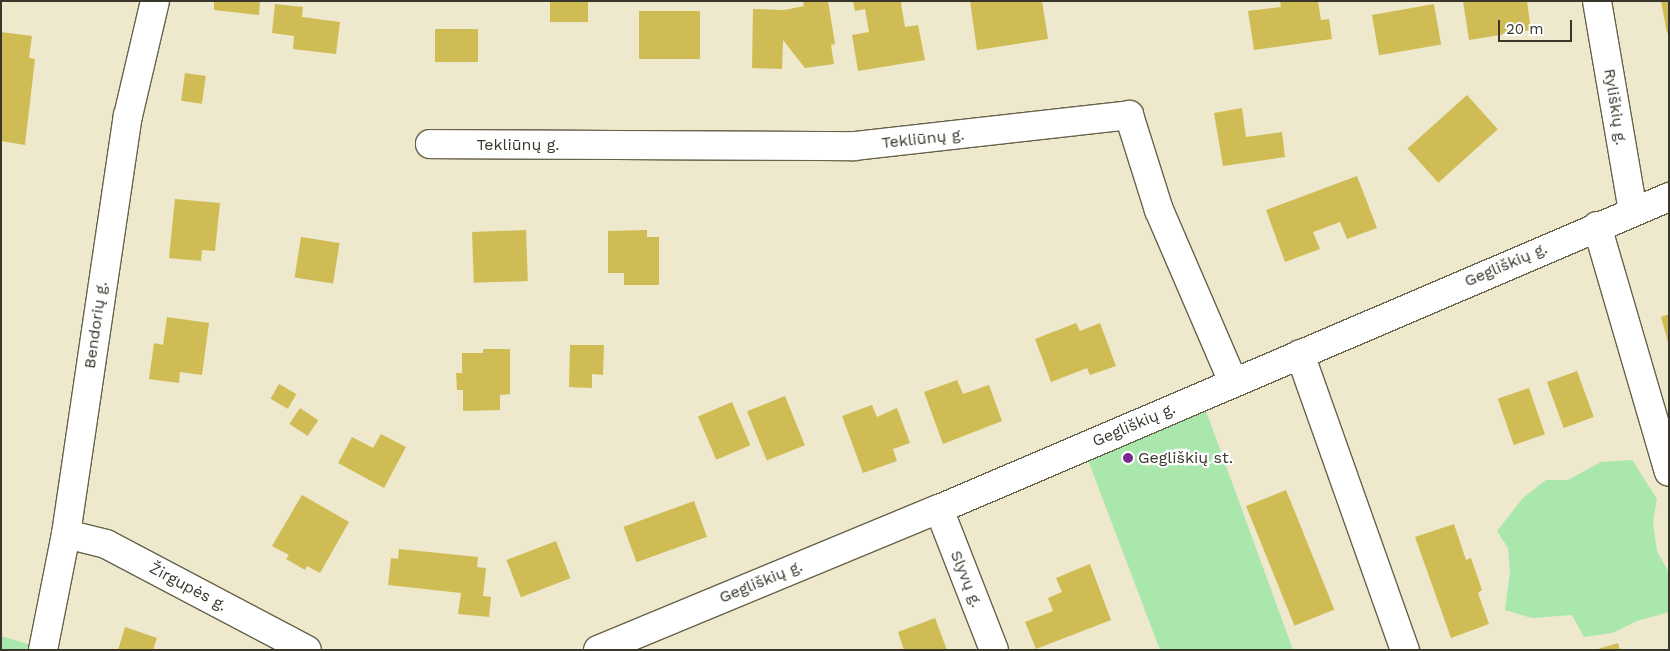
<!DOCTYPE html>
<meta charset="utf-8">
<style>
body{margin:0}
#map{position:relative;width:1670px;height:651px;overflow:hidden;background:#eee8cd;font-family:"Work Sans",sans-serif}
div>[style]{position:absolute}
.green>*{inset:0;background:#a9e7ad}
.building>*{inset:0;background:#d0bc55;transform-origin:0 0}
.roads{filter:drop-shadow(1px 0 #67624a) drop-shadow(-1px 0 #67624a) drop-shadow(0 1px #67624a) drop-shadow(0 -1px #67624a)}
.minor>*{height:28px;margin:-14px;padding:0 14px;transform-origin:14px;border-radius:14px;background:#fff}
.dots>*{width:14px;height:14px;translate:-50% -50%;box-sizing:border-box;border:2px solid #fff;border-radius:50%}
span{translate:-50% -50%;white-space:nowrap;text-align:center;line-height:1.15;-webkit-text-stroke:4.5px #fff;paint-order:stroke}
.street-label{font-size:16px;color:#39372c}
.poi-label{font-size:16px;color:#39372c}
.left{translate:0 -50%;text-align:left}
.frame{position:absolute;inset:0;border:2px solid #39372c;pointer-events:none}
.scale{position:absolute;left:1498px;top:20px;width:74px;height:22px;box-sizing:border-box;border:2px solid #39372c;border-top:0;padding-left:6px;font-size:15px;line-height:18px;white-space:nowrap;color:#39372c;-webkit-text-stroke:4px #fff;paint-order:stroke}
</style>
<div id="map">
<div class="green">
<i style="clip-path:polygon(1206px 411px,1293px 650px,1160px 650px,1088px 460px)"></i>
<i style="clip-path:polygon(1632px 460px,1657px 499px,1653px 522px,1657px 551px,1669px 573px,1669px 612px,1637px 621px,1612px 633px,1584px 637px,1572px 615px,1532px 618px,1505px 610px,1510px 572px,1508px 548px,1497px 531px,1523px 498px,1546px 480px,1568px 480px,1601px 462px)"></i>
<i style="clip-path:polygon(1px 636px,31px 645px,30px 650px,1px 650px)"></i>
</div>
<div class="building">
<i style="clip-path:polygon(214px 1px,260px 1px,259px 15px,214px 10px)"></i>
<i style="left:550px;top:1px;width:38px;height:21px"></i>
<i style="clip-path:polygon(803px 1px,828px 1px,835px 44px,831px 45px,834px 64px,805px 68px,783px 40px,782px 69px,752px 68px,753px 9px,784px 10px,804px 6px)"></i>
<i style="clip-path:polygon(853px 1px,906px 1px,901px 3px,905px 27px,918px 25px,925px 60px,858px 71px,852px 35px,869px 32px,865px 9px,855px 11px)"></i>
<i style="clip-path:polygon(970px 1px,1042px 1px,1048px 39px,977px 50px)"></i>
<i style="clip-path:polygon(1280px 1px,1318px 1px,1321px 20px,1329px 19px,1332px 39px,1254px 50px,1248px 11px,1281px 7px)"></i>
<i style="clip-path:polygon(1463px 1px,1527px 1px,1531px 30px,1469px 40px)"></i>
<i style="clip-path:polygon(1661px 1px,1669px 1px,1669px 32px,1667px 33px)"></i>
<i style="clip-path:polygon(275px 4px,303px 7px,302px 17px,340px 22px,336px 54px,293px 49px,294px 36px,272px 33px)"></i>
<i style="left:1434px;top:4px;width:41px;height:63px;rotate:80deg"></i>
<i style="left:700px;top:11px;width:48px;height:61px;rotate:90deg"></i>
<i style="left:478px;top:29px;width:33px;height:43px;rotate:90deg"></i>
<i style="clip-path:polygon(1px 32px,32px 36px,29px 58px,35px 59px,25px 145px,1px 141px)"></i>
<i style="left:185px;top:73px;width:21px;height:28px;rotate:8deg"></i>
<i style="left:1467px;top:95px;width:46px;height:80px;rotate:48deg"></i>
<i style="clip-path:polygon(1242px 108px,1246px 137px,1282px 132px,1285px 157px,1223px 166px,1214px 113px)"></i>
<i style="clip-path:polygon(1357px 176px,1377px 228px,1347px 239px,1340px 222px,1313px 232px,1320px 249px,1285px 262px,1266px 210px)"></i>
<i style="clip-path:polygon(175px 199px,220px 203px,215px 251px,202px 250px,201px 261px,169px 258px)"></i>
<i style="left:526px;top:230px;width:51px;height:54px;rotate:88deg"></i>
<i style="clip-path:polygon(647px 230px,647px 237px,659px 237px,659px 285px,624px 285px,624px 273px,608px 273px,608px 231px)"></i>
<i style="left:301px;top:237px;width:39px;height:41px;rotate:9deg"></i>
<i style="clip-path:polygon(1669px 314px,1669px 342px,1668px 342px,1661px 317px)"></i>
<i style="clip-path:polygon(167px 317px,209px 323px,202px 375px,180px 372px,179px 383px,149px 379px,154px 343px,163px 345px)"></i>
<i style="clip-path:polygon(1076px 323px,1080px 331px,1100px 323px,1116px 366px,1090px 375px,1087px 368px,1051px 382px,1035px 339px)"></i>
<i style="clip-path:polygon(570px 345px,604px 345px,603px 375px,592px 374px,592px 388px,569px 387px)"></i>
<i style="clip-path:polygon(483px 349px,510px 349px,510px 394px,500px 395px,500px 410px,463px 411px,463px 390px,457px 390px,456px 373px,462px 373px,462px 353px,483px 353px)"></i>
<i style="left:1577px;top:371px;width:49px;height:32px;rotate:70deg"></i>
<i style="clip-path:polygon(957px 380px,963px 394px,989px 385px,1002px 421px,943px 444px,924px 392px)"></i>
<i style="left:279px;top:384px;width:20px;height:17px;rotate:30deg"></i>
<i style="left:1529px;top:388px;width:49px;height:33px;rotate:71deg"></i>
<i style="left:785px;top:396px;width:53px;height:41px;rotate:68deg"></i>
<i style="left:732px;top:402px;width:47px;height:37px;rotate:67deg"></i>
<i style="clip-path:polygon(872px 405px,877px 417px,897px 408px,910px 443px,893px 449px,897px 461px,863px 473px,842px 416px)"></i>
<i style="left:300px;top:408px;width:22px;height:19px;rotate:34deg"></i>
<i style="clip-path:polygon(381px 434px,406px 447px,384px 488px,338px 463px,352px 437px,373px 448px)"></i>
<i style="left:1286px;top:490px;width:129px;height:43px;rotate:68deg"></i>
<i style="clip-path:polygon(302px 495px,349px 522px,320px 573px,307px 566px,305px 570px,286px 559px,289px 555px,272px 546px)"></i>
<i style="left:694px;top:501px;width:38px;height:75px;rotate:70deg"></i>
<i style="clip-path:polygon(1454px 524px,1466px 560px,1471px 558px,1482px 590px,1478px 593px,1489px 624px,1451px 638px,1415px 537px)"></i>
<i style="left:556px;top:541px;width:40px;height:53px;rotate:69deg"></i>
<i style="clip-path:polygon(399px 549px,478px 557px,477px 567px,486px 568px,483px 596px,491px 597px,489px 617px,458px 614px,461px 593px,388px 585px,391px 558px,398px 559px)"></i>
<i style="clip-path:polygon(1090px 564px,1111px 620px,1036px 649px,1025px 622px,1053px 611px,1048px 598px,1062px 592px,1056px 578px)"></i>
<i style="clip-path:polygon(935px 618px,947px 650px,904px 650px,898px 632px)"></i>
<i style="clip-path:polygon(125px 627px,157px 638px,153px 650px,118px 650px)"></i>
<i style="clip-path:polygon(1618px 643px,1620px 650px,1598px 650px,1598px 649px)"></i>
</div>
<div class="roads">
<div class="minor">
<i style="left:1597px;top:1px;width:214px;rotate:80.3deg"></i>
<i style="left:430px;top:144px;width:424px;rotate:0.3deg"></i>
<i style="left:854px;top:146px;width:277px;rotate:-6.4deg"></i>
<i style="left:1129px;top:115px;width:100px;rotate:72.5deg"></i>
<i style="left:1159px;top:210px;width:187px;rotate:66.7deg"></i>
<i style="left:1597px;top:226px;width:256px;rotate:73.7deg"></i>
<i style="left:1300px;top:354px;width:314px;rotate:70.5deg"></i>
<i style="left:939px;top:509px;width:151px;rotate:68.7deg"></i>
<i style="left:66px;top:534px;width:41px;rotate:14deg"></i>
<i style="left:106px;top:544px;width:227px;rotate:27.8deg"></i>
<i style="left:43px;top:650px;width:118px;rotate:-78.8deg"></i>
<i style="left:66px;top:534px;width:423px;rotate:-81.6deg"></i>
<i style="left:128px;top:116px;width:118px;rotate:-76.8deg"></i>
<i style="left:598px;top:650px;width:369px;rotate:-22.5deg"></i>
<i style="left:939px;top:509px;width:794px;rotate:-23.14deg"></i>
</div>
</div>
<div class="dots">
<i style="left:1128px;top:458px;background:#7c2694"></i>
</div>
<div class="street-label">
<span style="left:1615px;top:107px;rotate:81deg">Ryliškių g.</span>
<span style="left:923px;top:139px;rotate:-6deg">Tekliūnų g.</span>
<span style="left:518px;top:145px">Tekliūnų g.</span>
<span style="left:1506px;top:265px;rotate:-23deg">Gegliškių g.</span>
<span style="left:96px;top:325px;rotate:-82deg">Bendorių g.</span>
<span style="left:1134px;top:425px;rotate:-23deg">Gegliškių g.</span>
<span style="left:966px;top:579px;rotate:68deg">Slyvų g.</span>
<span style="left:761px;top:582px;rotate:-22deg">Gegliškių g.</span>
<span style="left:188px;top:587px;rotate:28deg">Žirgupės g.</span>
</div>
<div class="poi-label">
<span class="left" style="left:1138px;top:458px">Gegliškių st.</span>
</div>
<div class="frame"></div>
<div class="scale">20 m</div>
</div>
